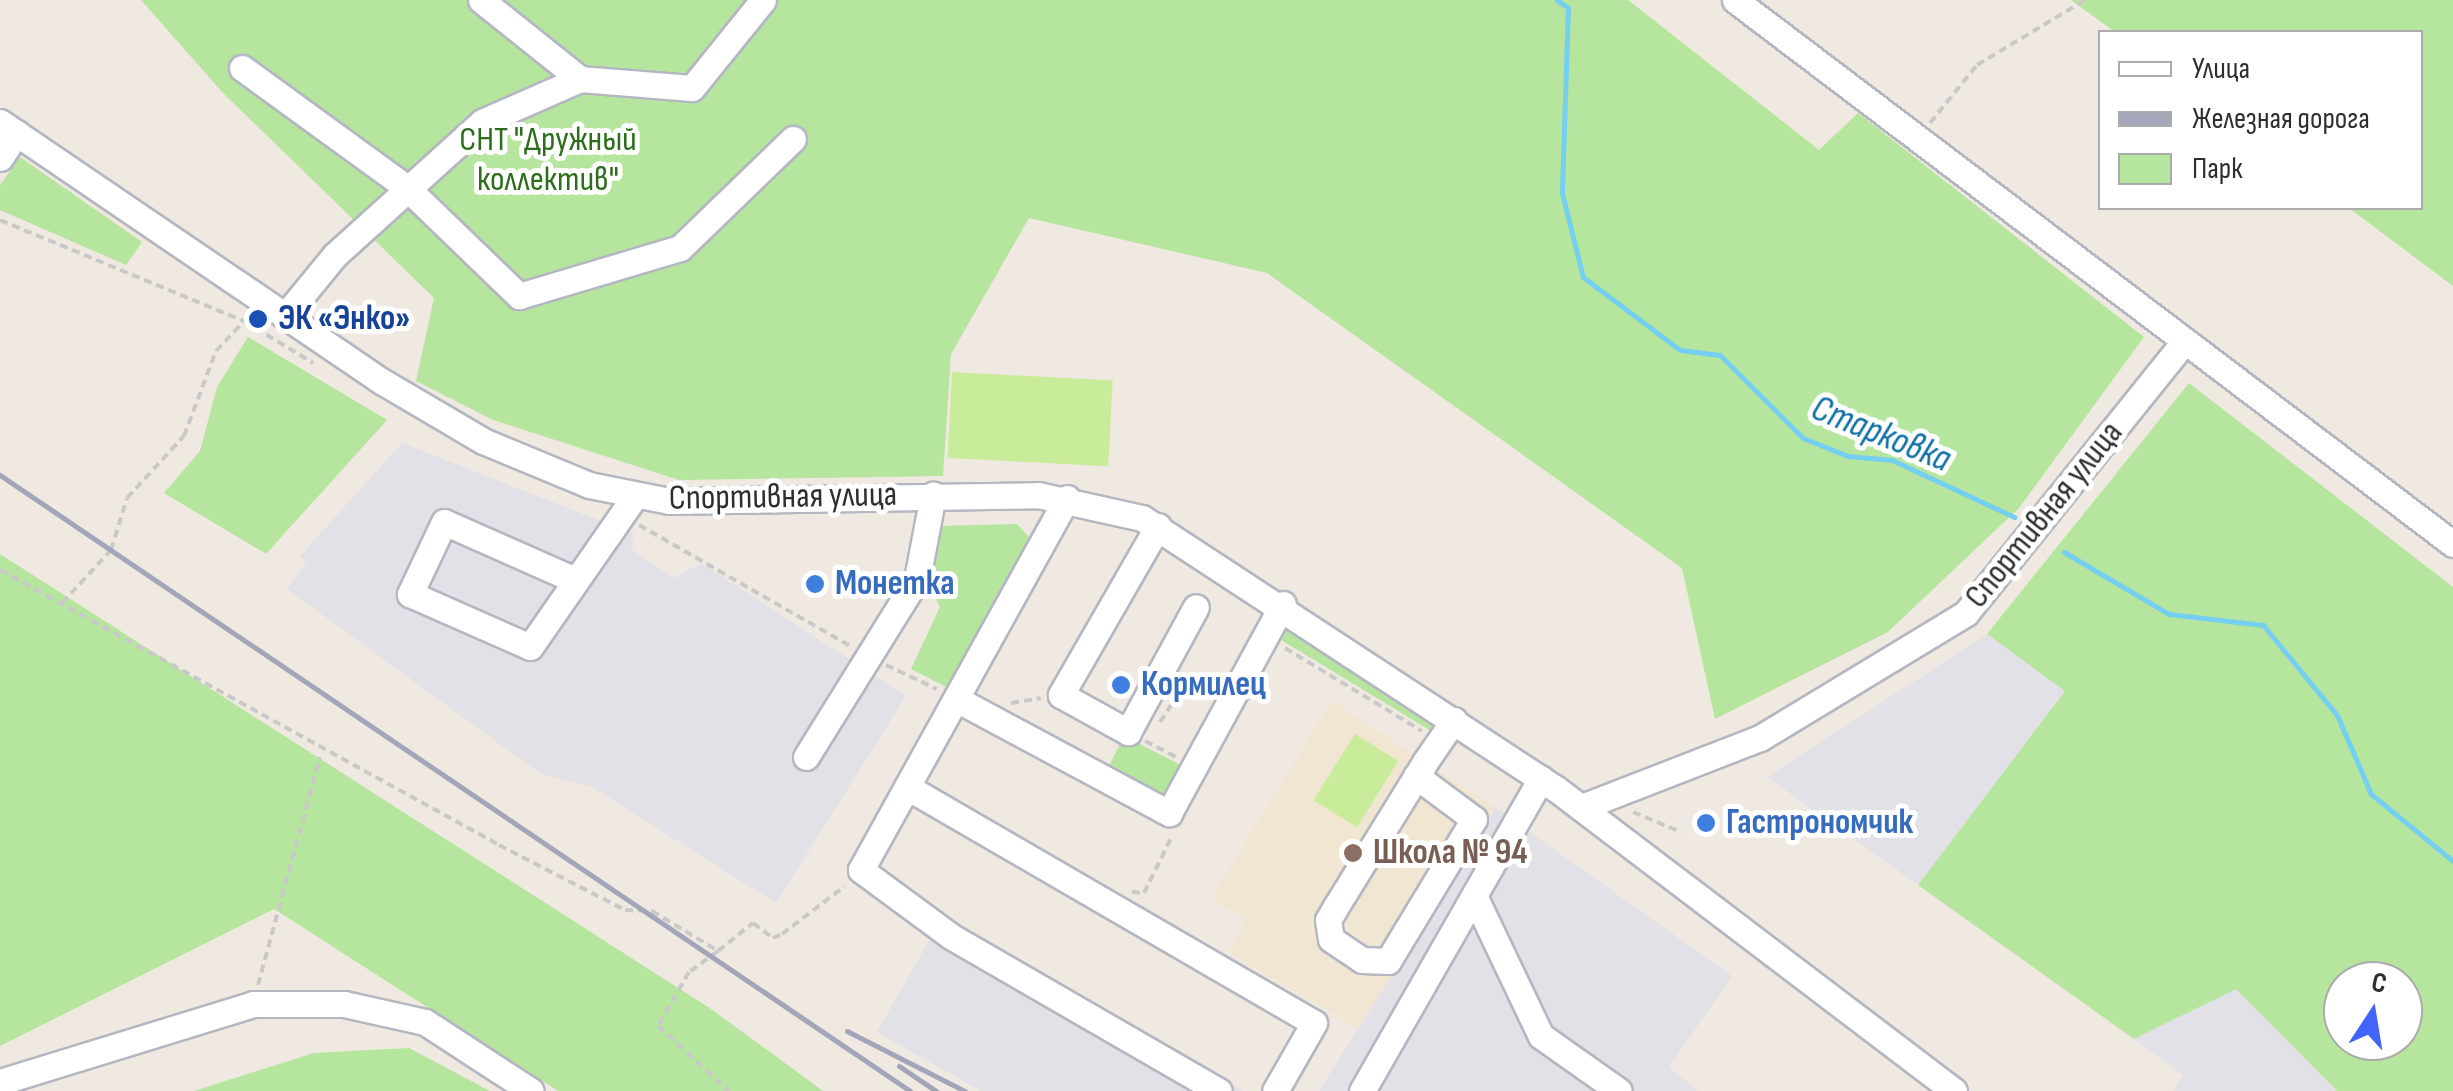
<!DOCTYPE html>
<meta charset="utf-8">
<style>
body{margin:0}
#map{position:relative;width:2453px;height:1091px;overflow:hidden;background:#efe9e1;font-family:"Sofia Sans Condensed",sans-serif}
div>[style]{position:absolute}
.industrial>*{inset:0;background:#e3e1e8}
.education>*{inset:0;background:#f0e6d1}
.green>*{inset:0;background:#b6e59e;transform-origin:0 0}
.pitch>*{inset:0;background:#c9ec9a;transform-origin:0 0}
.stream>*{height:5px;margin:-2.5px;padding:0 2.5px;transform-origin:2.5px;border-radius:2.5px;background:#75cff0}
.path>*{height:4px;margin-top:-2px;transform-origin:0;background:repeating-linear-gradient(90deg,#c9c9c9 0 8px,transparent 0 13px)}
.roads{filter:drop-shadow(2px 0 #b4b7c1) drop-shadow(-2px 0 #b4b7c1) drop-shadow(0 2px #b4b7c1) drop-shadow(0 -2px #b4b7c1)}
.minor>*{height:25px;margin:-12.5px;padding:0 12.5px;transform-origin:12.5px;border-radius:12.5px;background:#fff}
.rail>*{height:5px;margin:-2.5px;padding:0 2.5px;transform-origin:2.5px;border-radius:2.5px;background:#a3a6b8}
.dots>*{width:28px;height:28px;translate:-50% -50%;box-sizing:border-box;border:5px solid #fff;border-radius:50%}
span{translate:-50% -50%;white-space:nowrap;text-align:center;line-height:1.15;-webkit-text-stroke:10px #fff;paint-order:stroke}
.park-label{font-size:35px;color:#2c6e1b}
.transit-label{font-size:35px;color:#164399;font-weight:700}
.left{translate:0 -50%;text-align:left}
.street-label{font-size:35px;color:#2e2e2e}
.shop-label{font-size:35px;color:#366cbe;font-weight:700}
.education-label{font-size:35px;color:#785e54;font-weight:700}
.water-label{font-size:38px;color:#0d6fa3;font-style:italic}
.legend{position:absolute;left:2098px;top:30px;width:325px;height:180px;box-sizing:border-box;background:#fff;border:2px solid #ababab;margin:0;padding:12px 18px;list-style:none;font-size:30px;color:#2e2e2e}
.legend li{display:flex;align-items:center;gap:20px;height:50px}
.legend b{width:50px;border:2px solid #ababab}
.north{position:absolute;left:2323px;top:961px;width:100px;height:100px;box-sizing:border-box;background:#fff;border:2px solid #ababab;border-radius:50%;rotate:12deg;font-size:28px;font-weight:700;line-height:40px;text-align:center;color:#2e2e2e}
.north::after{content:'';display:block;margin:auto;width:35px;height:45px;background:#4264fb;clip-path:polygon(50% 0,100% 100%,50% 72%,0 100%)}
</style>
<div id="map">
<div class="industrial">
<i style="clip-path:polygon(402px 443px,634px 534px,632px 550px,674px 578px,701px 563px,906px 696px,776px 903px,592px 787px,541px 774px,287px 589px,306px 562px,300px 556px)"></i>
<i style="clip-path:polygon(1987px 634px,2065px 691px,1918px 885px,1767px 777px)"></i>
<i style="clip-path:polygon(1496px 808px,1732px 976px,1669px 1067px,1698px 1091px,1319px 1091px)"></i>
<i style="clip-path:polygon(943px 916px,1243px 1091px,981px 1091px,877px 1032px)"></i>
<i style="clip-path:polygon(2236px 988px,2337px 1091px,2174px 1091px,2183px 1075px,2134px 1039px)"></i>
</div>
<div class="education">
<i style="clip-path:polygon(1332px 701px,1496px 808px,1358px 1029px,1229px 952px,1246px 919px,1211px 898px)"></i>
</div>
<div class="green">
<i style="clip-path:polygon(141px 0,1628px 0,1819px 150px,1858px 113px,2144px 337px,2019px 508px,1888px 632px,1715px 719px,1682px 568px,1267px 273px,1029px 218px,951px 354px,943px 476px,679px 480px,493px 420px,416px 381px,434px 298px,223px 93px)"></i>
<i style="clip-path:polygon(2071px 0,2453px 0,2453px 286px,2349px 208px,2420px 208px,2420px 32px,2115px 32px)"></i>
<i style="clip-path:polygon(20px 157px,142px 242px,126px 265px,0 210px,0 185px)"></i>
<i style="clip-path:polygon(248px 337px,387px 420px,266px 554px,164px 493px,200px 451px,217px 387px)"></i>
<i style="clip-path:polygon(evenodd,2189px 383px,2453px 587px,2453px 1091px,2337px 1091px,2236px 989px,2134px 1039px,1918px 885px,2065px 691px,1987px 634px,2189px 383px,2343px 981px,2403px 981px,2403px 1041px,2343px 1041px,2343px 981px)"></i>
<i style="clip-path:polygon(1017px 524px,1035px 544px,954px 691px,911px 669px,940px 607px,926px 581px,936px 526px)"></i>
<i style="clip-path:polygon(0 554px,711px 1009px,823px 1091px,558px 1091px,274px 909px,0 1046px)"></i>
<i style="clip-path:polygon(1285px 612px,1446px 720px,1436px 734px,1273px 635px)"></i>
<i style="left:1124px;top:736px;width:66px;height:40px;rotate:27deg"></i>
<i style="clip-path:polygon(409px 1048px,490px 1091px,194px 1091px,314px 1053px)"></i>
</div>
<div class="pitch">
<i style="left:952px;top:372px;width:161px;height:86px;rotate:3deg"></i>
<i style="left:1355px;top:734px;width:51px;height:78px;rotate:32deg"></i>
</div>
<div class="stream">
<i style="left:1557px;top:0;width:14px;rotate:36deg"></i>
<i style="left:1568px;top:8px;width:185px;rotate:91.9deg"></i>
<i style="left:1562px;top:193px;width:87px;rotate:76deg"></i>
<i style="left:1583px;top:277px;width:121px;rotate:37deg"></i>
<i style="left:1680px;top:350px;width:40px;rotate:7.1deg"></i>
<i style="left:1720px;top:355px;width:117px;rotate:45deg"></i>
<i style="left:1803px;top:438px;width:48px;rotate:21.8deg"></i>
<i style="left:1848px;top:456px;width:44px;rotate:5.2deg"></i>
<i style="left:1892px;top:460px;width:135px;rotate:25deg"></i>
<i style="left:2064px;top:552px;width:122px;rotate:30.6deg"></i>
<i style="left:2169px;top:614px;width:95px;rotate:6.7deg"></i>
<i style="left:2263px;top:625px;width:117px;rotate:50.6deg"></i>
<i style="left:2337px;top:715px;width:86px;rotate:66.7deg"></i>
<i style="left:2371px;top:794px;width:106px;rotate:39.3deg"></i>
</div>
<div class="path">
<i style="left:1930px;top:123px;width:75px;rotate:-51deg"></i>
<i style="left:1977px;top:65px;width:126px;rotate:-31deg"></i>
<i style="left:0;top:220px;width:264px;rotate:22.5deg"></i>
<i style="left:244px;top:321px;width:81px;rotate:31.3deg"></i>
<i style="left:639px;top:525px;width:245px;rotate:29.8deg"></i>
<i style="left:0;top:570px;width:570px;rotate:28.86deg"></i>
<i style="left:499px;top:845px;width:142px;rotate:27.3deg"></i>
<i style="left:625px;top:910px;width:27px;rotate:2deg"></i>
<i style="left:652px;top:911px;width:77px;rotate:31.2deg"></i>
<i style="left:718px;top:951px;width:45px;rotate:-38.7deg"></i>
<i style="left:753px;top:923px;width:25px;rotate:37deg"></i>
<i style="left:773px;top:938px;width:10px;rotate:-24deg"></i>
<i style="left:782px;top:934px;width:79px;rotate:-37.3deg"></i>
<i style="left:62px;top:603px;width:72px;rotate:-47.2deg"></i>
<i style="left:111px;top:550px;width:54px;rotate:-72.9deg"></i>
<i style="left:127px;top:498px;width:84px;rotate:-47.4deg"></i>
<i style="left:184px;top:436px;width:91px;rotate:-69.4deg"></i>
<i style="left:216px;top:351px;width:41px;rotate:-47deg"></i>
<i style="left:1285px;top:648px;width:160px;rotate:31.2deg"></i>
<i style="left:886px;top:665px;width:56px;rotate:25.2deg"></i>
<i style="left:1011px;top:703px;width:30px;rotate:-9deg"></i>
<i style="left:1160px;top:722px;width:37px;rotate:-57deg"></i>
<i style="left:1180px;top:691px;width:33px;rotate:-9deg"></i>
<i style="left:1145px;top:741px;width:36px;rotate:27deg"></i>
<i style="left:1633px;top:812px;width:47px;rotate:22.7deg"></i>
<i style="left:1132px;top:892px;width:12px;rotate:5deg"></i>
<i style="left:1144px;top:893px;width:64px;rotate:-63.8deg"></i>
<i style="left:718px;top:951px;width:36px;rotate:144deg"></i>
<i style="left:689px;top:972px;width:62px;rotate:119.9deg"></i>
<i style="left:658px;top:1026px;width:96px;rotate:42.5deg"></i>
<i style="left:258px;top:985px;width:236px;rotate:-74.8deg"></i>
</div>
<div class="roads">
<div class="minor">
<i style="left:481px;top:0;width:127px;rotate:38.6deg"></i>
<i style="left:1735px;top:0;width:901px;rotate:37.15deg"></i>
<i style="left:242px;top:68px;width:204px;rotate:36deg"></i>
<i style="left:407px;top:188px;width:156px;rotate:44deg"></i>
<i style="left:519px;top:296px;width:168px;rotate:-16.6deg"></i>
<i style="left:680px;top:248px;width:157px;rotate:-44deg"></i>
<i style="left:0;top:122px;width:463px;rotate:34.2deg"></i>
<i style="left:383px;top:382px;width:116px;rotate:30.5deg"></i>
<i style="left:483px;top:441px;width:115px;rotate:22.5deg"></i>
<i style="left:589px;top:485px;width:82px;rotate:11.3deg"></i>
<i style="left:669px;top:501px;width:369px;rotate:-0.9deg"></i>
<i style="left:1038px;top:495px;width:107px;rotate:12.5deg"></i>
<i style="left:1142px;top:518px;width:493px;rotate:33.2deg"></i>
<i style="left:1555px;top:788px;width:501px;rotate:37.21deg"></i>
<i style="left:0;top:158px;width:30px;rotate:-56deg"></i>
<i style="left:285px;top:316px;width:79px;rotate:-50.7deg"></i>
<i style="left:335px;top:255px;width:198px;rotate:-42.1deg"></i>
<i style="left:482px;top:122px;width:107px;rotate:-23.7deg"></i>
<i style="left:580px;top:79px;width:112px;rotate:4.6deg"></i>
<i style="left:692px;top:88px;width:113px;rotate:-51.1deg"></i>
<i style="left:1067px;top:498px;width:425px;rotate:119deg"></i>
<i style="left:861px;top:870px;width:113px;rotate:36.4deg"></i>
<i style="left:952px;top:937px;width:308px;rotate:30deg"></i>
<i style="left:1158px;top:526px;width:195px;rotate:119.9deg"></i>
<i style="left:1061px;top:695px;width:77px;rotate:28.9deg"></i>
<i style="left:1128px;top:732px;width:142px;rotate:-61.5deg"></i>
<i style="left:575px;top:580px;width:143px;rotate:-156.1deg"></i>
<i style="left:444px;top:522px;width:80px;rotate:115.3deg"></i>
<i style="left:410px;top:594px;width:131px;rotate:23.8deg"></i>
<i style="left:530px;top:647px;width:184px;rotate:-55.2deg"></i>
<i style="left:956px;top:699px;width:242px;rotate:28.2deg"></i>
<i style="left:1169px;top:813px;width:238px;rotate:-61.4deg"></i>
<i style="left:806px;top:757px;width:210px;rotate:-58.1deg"></i>
<i style="left:917px;top:579px;width:86px;rotate:-79.2deg"></i>
<i style="left:1416px;top:776px;width:72px;rotate:36.6deg"></i>
<i style="left:1474px;top:819px;width:166px;rotate:121.2deg"></i>
<i style="left:1388px;top:961px;width:26px;rotate:-178deg"></i>
<i style="left:1362px;top:960px;width:37px;rotate:-146deg"></i>
<i style="left:1331px;top:939px;width:19px;rotate:-99deg"></i>
<i style="left:1328px;top:920px;width:14px;rotate:-60deg"></i>
<i style="left:1335px;top:908px;width:172px;rotate:-58.3deg"></i>
<i style="left:1425px;top:762px;width:51px;rotate:-55.4deg"></i>
<i style="left:907px;top:787px;width:470px;rotate:30.1deg"></i>
<i style="left:1314px;top:1023px;width:78px;rotate:119.8deg"></i>
<i style="left:1582px;top:807px;width:191px;rotate:-21.2deg"></i>
<i style="left:1760px;top:738px;width:241px;rotate:-31.2deg"></i>
<i style="left:1966px;top:613px;width:346px;rotate:-51.2deg"></i>
<i style="left:1477px;top:902px;width:148px;rotate:64.5deg"></i>
<i style="left:1541px;top:1036px;width:95px;rotate:35.2deg"></i>
<i style="left:0;top:1082px;width:265px;rotate:-17.1deg"></i>
<i style="left:253px;top:1004px;width:91px"></i>
<i style="left:344px;top:1004px;width:83px;rotate:12.5deg"></i>
<i style="left:425px;top:1022px;width:126px;rotate:33.1deg"></i>
<i style="left:1362px;top:1091px;width:360px;rotate:-60.2deg"></i>
</div>
</div>
<div class="rail">
<i style="left:0;top:475px;width:1099px;rotate:34.09deg"></i>
<i style="left:847px;top:1031px;width:132px;rotate:27deg"></i>
<i style="left:899px;top:1066px;width:45px;rotate:34deg"></i>
</div>
<div class="dots">
<i style="left:258px;top:319px;background:#1a4fb4"></i>
<i style="left:815px;top:584px;background:#3f7fe0"></i>
<i style="left:1121px;top:685px;background:#3f7fe0"></i>
<i style="left:1706px;top:823px;background:#3f7fe0"></i>
<i style="left:1353px;top:853px;background:#8d6e63"></i>
</div>
<div class="park-label">
<span style="left:548px;top:160px">СНТ "Дружный<br>коллектив"</span>
</div>
<div class="transit-label">
<span class="left" style="left:278px;top:319px">ЭК «Энко»</span>
</div>
<div class="street-label">
<span style="left:783px;top:497px;rotate:-1deg">Спортивная улица</span>
<span style="left:2044px;top:515px;rotate:-51deg">Спортивная улица</span>
</div>
<div class="shop-label">
<span class="left" style="left:835px;top:584px">Монетка</span>
<span class="left" style="left:1141px;top:685px">Кормилец</span>
<span class="left" style="left:1726px;top:823px">Гастрономчик</span>
</div>
<div class="education-label">
<span class="left" style="left:1373px;top:853px">Школа № 94</span>
</div>
<div class="water-label">
<span style="left:1881px;top:434px;rotate:22deg">Старковка</span>
</div>
<ul class="legend">
<li><b style="height:12px;background:#fff"></b>Улица</li>
<li><b style="height:12px;background:#a3a6b8"></b>Железная дорога</li>
<li><b style="height:28px;background:#b6e59e"></b>Парк</li>
</ul>
<div class="north">С</div>
</div>
